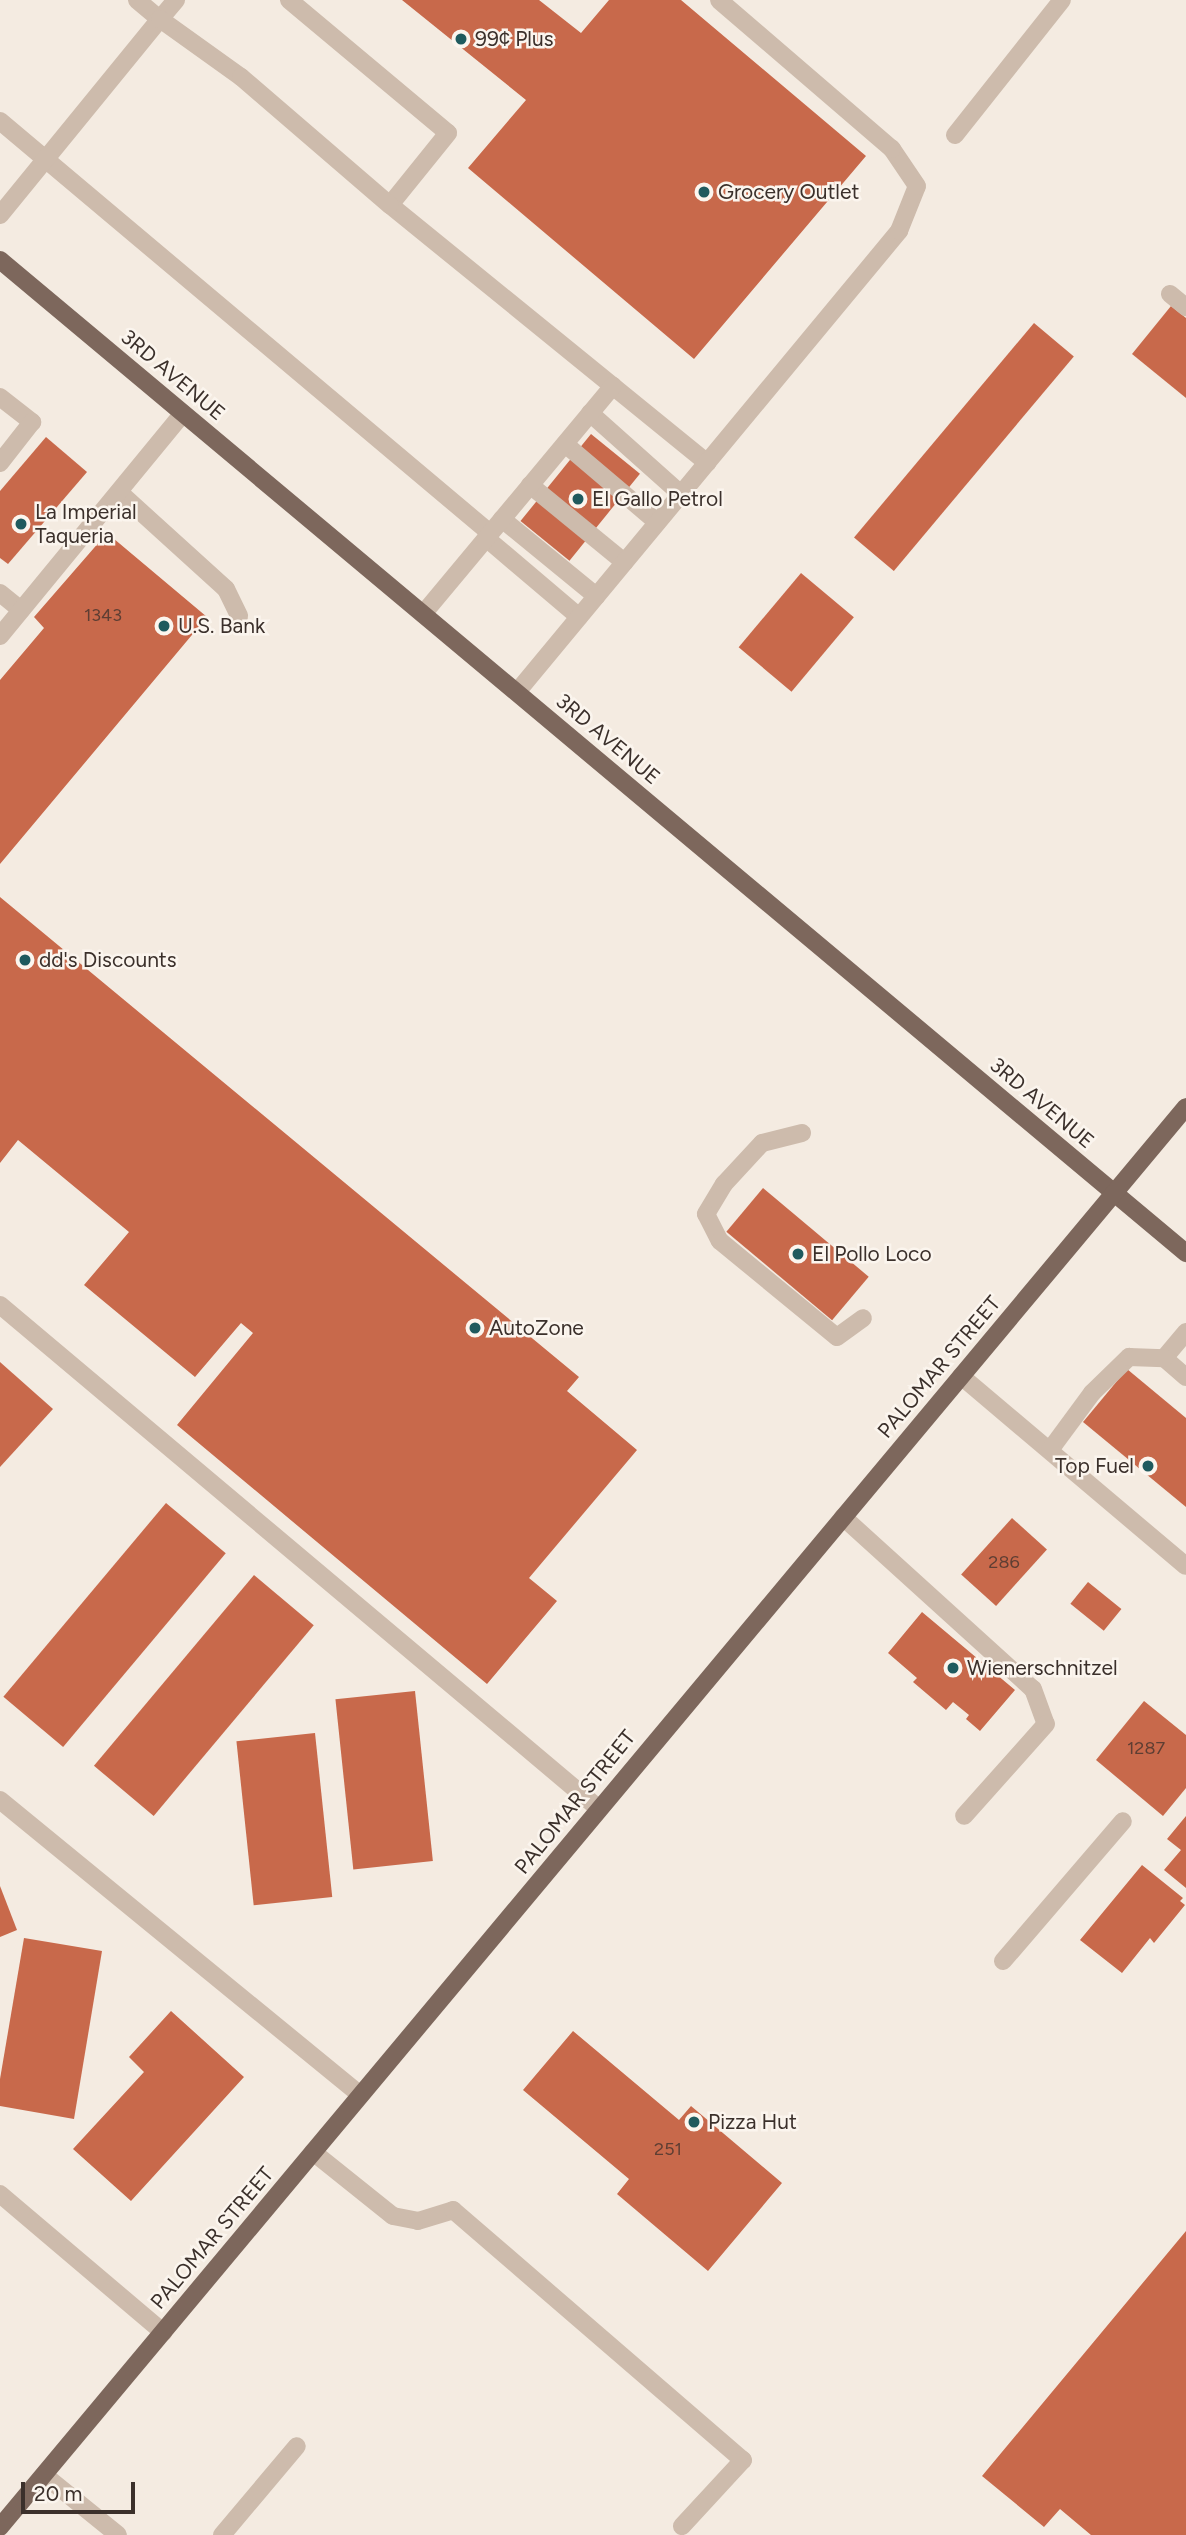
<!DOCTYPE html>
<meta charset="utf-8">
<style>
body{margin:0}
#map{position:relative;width:1186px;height:2535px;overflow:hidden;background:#f4ebe1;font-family:Figtree,sans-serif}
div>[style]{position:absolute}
.building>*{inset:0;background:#c8694b;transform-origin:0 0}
.minor>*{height:18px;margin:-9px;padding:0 9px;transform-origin:9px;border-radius:9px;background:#cdbbac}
.major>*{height:18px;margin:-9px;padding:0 9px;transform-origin:9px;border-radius:9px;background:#7d675c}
.dots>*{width:19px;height:19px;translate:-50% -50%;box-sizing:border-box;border:4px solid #fbf5ee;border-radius:50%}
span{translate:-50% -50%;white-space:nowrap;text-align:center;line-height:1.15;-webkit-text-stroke:5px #fbf5ee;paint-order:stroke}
.number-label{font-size:18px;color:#5e3e33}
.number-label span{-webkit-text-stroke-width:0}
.poi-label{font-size:21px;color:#3b302b}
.left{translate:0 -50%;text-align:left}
.right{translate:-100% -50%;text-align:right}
.street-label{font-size:21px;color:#3b302b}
.scale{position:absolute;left:21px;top:2482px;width:114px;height:32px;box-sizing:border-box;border:4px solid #3b302b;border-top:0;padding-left:9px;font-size:21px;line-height:24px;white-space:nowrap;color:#3b302b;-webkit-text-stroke:5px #fbf5ee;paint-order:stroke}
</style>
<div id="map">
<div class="building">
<i style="clip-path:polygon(402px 0,539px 0,581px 33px,609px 0,681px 0,866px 156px,694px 359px,468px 168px,526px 100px)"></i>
<i style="clip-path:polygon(1171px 306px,1186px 318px,1186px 398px,1132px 354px)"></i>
<i style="left:1034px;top:323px;width:52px;height:280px;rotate:40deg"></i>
<i style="left:591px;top:434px;width:63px;height:112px;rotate:39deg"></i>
<i style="clip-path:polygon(46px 437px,87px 472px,8px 564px,0 558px,0 491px)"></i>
<i style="clip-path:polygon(107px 533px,207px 617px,0 864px,0 680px,44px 628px,34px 617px)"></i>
<i style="left:801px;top:573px;width:69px;height:97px;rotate:40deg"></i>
<i style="clip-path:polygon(0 897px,579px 1377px,567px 1391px,637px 1450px,529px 1578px,557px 1601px,487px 1684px,177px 1425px,253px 1333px,241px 1323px,195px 1377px,84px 1285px,129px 1232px,18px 1140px,0 1163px)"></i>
<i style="left:763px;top:1188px;width:138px;height:57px;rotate:40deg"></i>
<i style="clip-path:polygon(0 1362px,53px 1409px,0 1467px)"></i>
<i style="clip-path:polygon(1127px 1369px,1186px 1418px,1186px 1507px,1083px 1422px)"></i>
<i style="left:166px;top:1503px;width:78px;height:253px;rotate:40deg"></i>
<i style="left:1012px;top:1518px;width:47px;height:76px;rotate:42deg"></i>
<i style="left:254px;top:1575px;width:78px;height:249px;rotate:40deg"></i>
<i style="left:1088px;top:1582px;width:43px;height:28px;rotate:39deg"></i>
<i style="clip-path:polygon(922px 1612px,1015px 1690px,980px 1731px,966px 1719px,969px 1715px,953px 1702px,946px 1710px,913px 1682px,917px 1678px,888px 1653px)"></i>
<i style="left:415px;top:1691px;width:171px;height:80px;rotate:84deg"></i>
<i style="clip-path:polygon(1144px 1701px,1186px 1735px,1186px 1788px,1163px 1816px,1096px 1760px)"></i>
<i style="left:315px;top:1733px;width:165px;height:79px;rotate:84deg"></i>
<i style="clip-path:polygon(1186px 1816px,1186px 1888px,1164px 1870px,1181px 1850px,1167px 1839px)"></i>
<i style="clip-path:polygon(1142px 1865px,1183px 1898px,1180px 1901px,1185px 1905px,1154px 1943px,1150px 1938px,1122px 1973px,1080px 1940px)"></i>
<i style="clip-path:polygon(0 1886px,17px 1930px,0 1937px)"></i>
<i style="clip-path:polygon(24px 1938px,102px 1951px,74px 2119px,0 2106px,0 2079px)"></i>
<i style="clip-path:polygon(171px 2011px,244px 2077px,131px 2201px,73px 2149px,144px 2072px,129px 2057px)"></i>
<i style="clip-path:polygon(573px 2031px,679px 2120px,691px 2106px,782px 2183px,708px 2271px,617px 2194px,629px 2179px,523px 2090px)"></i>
<i style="clip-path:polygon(1186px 2231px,1186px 2535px,1091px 2535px,1060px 2509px,1044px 2527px,982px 2476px)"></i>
</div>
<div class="minor">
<i style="left:137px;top:0;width:30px;rotate:40deg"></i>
<i style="left:160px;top:19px;width:25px;rotate:-50deg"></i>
<i style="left:289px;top:0;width:207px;rotate:39.9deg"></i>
<i style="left:448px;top:133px;width:92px;rotate:128.9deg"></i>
<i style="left:390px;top:205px;width:409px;rotate:39.1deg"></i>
<i style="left:0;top:121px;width:640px;rotate:40.06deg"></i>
<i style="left:955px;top:135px;width:172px;rotate:-51.6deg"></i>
<i style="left:0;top:215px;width:253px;rotate:-50.8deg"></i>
<i style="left:160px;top:19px;width:100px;rotate:35.6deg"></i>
<i style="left:241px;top:77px;width:196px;rotate:40.7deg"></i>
<i style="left:1170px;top:294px;width:21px;rotate:39deg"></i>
<i style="left:0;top:397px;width:41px;rotate:38deg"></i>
<i style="left:32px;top:422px;width:52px;rotate:128deg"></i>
<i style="left:590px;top:413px;width:122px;rotate:41.7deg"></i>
<i style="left:565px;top:444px;width:121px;rotate:40.3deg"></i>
<i style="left:530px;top:485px;width:122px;rotate:39.3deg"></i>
<i style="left:119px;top:492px;width:144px;rotate:42.2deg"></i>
<i style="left:226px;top:589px;width:30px;rotate:64deg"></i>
<i style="left:502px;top:519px;width:122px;rotate:39.3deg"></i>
<i style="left:486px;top:538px;width:122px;rotate:40.3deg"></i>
<i style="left:0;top:593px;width:27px;rotate:39deg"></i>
<i style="left:423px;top:614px;width:297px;rotate:-50.2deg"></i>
<i style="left:0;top:636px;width:288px;rotate:-50.6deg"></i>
<i style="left:517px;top:692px;width:599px;rotate:-50.35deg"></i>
<i style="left:899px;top:231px;width:48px;rotate:-68.2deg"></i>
<i style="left:917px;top:186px;width:45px;rotate:-124deg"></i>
<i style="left:892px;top:149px;width:228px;rotate:-139.3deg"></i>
<i style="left:802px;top:1133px;width:41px;rotate:166deg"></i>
<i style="left:762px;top:1143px;width:56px;rotate:132.8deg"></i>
<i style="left:724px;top:1184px;width:35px;rotate:121deg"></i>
<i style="left:706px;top:1214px;width:30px;rotate:63deg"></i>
<i style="left:720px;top:1241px;width:151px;rotate:39.4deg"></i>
<i style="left:837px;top:1337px;width:32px;rotate:-36deg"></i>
<i style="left:0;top:1305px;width:781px;rotate:40.07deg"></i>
<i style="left:1186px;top:1332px;width:34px;rotate:130deg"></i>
<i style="left:1164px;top:1358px;width:29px;rotate:41deg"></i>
<i style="left:961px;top:1376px;width:294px;rotate:40.2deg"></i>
<i style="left:1050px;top:1450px;width:71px;rotate:-53.6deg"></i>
<i style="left:1092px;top:1393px;width:52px;rotate:-44.2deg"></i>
<i style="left:1129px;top:1357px;width:35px;rotate:2deg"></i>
<i style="left:843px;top:1517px;width:256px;rotate:42.2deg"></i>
<i style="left:1033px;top:1689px;width:37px;rotate:70deg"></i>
<i style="left:1046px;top:1724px;width:123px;rotate:131.7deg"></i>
<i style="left:0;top:1800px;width:466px;rotate:39.3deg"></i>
<i style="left:1003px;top:1961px;width:184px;rotate:-49.4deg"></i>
<i style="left:313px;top:2152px;width:102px;rotate:38.7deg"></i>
<i style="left:393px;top:2216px;width:25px;rotate:11deg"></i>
<i style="left:418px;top:2221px;width:37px;rotate:-17deg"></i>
<i style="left:453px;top:2210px;width:383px;rotate:40.8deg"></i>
<i style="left:743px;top:2460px;width:90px;rotate:132.7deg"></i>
<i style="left:0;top:2194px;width:214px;rotate:40.3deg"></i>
<i style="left:44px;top:2475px;width:95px;rotate:39deg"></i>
<i style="left:222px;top:2535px;width:116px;rotate:-49.9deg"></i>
</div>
<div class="major">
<i style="left:0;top:260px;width:1547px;rotate:39.94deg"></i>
<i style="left:0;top:2527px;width:1850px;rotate:-50.13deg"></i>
</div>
<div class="dots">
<i style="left:461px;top:39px;background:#1f5a5e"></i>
<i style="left:704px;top:192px;background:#1f5a5e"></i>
<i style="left:578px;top:499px;background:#1f5a5e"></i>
<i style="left:21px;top:524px;background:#1f5a5e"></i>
<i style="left:164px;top:626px;background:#1f5a5e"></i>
<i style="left:25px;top:960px;background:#1f5a5e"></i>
<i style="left:798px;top:1254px;background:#1f5a5e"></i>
<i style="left:475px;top:1328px;background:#1f5a5e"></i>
<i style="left:1148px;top:1466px;background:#1f5a5e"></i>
<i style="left:953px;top:1668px;background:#1f5a5e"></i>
<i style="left:694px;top:2122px;background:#1f5a5e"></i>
</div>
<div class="number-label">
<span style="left:103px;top:615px">1343</span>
<span style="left:1004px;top:1562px">286</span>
<span style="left:1146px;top:1748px">1287</span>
<span style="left:668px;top:2149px">251</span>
</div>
<div class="poi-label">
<span class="left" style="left:475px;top:39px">99¢ Plus</span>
<span class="left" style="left:718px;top:192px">Grocery Outlet</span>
<span class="left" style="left:592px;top:499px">El Gallo Petrol</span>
<span class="left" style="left:35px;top:524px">La Imperial<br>Taqueria</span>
<span class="left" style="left:178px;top:626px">U.S. Bank</span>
<span class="left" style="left:39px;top:960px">dd's Discounts</span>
<span class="left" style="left:812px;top:1254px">El Pollo Loco</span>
<span class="left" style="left:489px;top:1328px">AutoZone</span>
<span class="right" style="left:1134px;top:1466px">Top Fuel</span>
<span class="left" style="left:967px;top:1668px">Wienerschnitzel</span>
<span class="left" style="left:708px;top:2122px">Pizza Hut</span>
</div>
<div class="street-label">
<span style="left:173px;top:375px;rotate:40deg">3RD AVENUE</span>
<span style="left:608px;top:739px;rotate:40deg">3RD AVENUE</span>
<span style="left:1042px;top:1103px;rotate:40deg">3RD AVENUE</span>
<span style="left:939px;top:1367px;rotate:-50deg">PALOMAR STREET</span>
<span style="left:575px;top:1802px;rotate:-51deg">PALOMAR STREET</span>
<span style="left:212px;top:2238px;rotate:-50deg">PALOMAR STREET</span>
</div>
<div class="scale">20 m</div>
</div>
